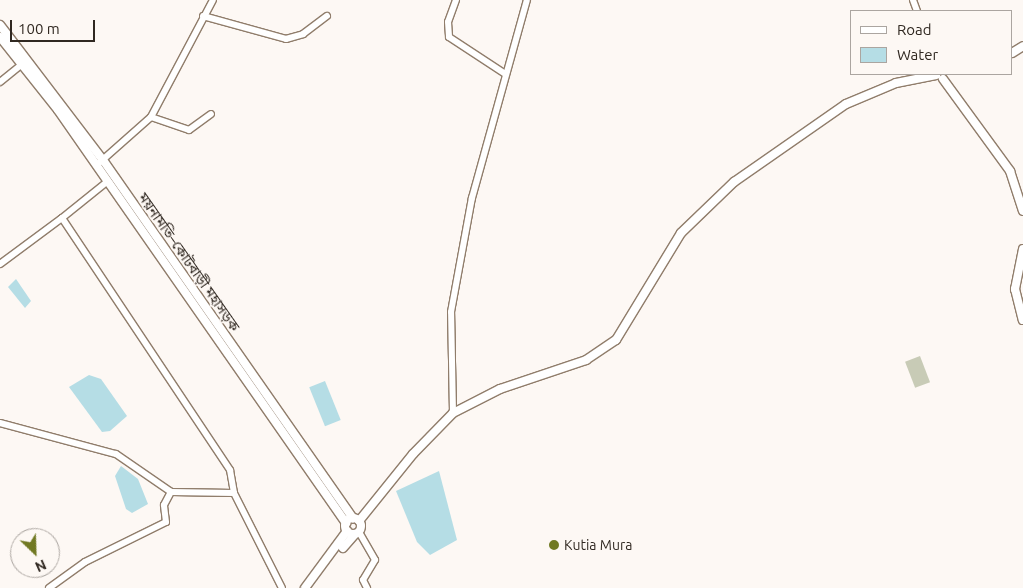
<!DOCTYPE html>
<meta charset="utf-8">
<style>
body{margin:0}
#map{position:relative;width:1023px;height:588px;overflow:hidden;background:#fdf8f4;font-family:Ubuntu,"Noto Sans Bengali",sans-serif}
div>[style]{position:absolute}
.green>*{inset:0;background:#c8cbb6;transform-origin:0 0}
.water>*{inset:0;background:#b5dde5;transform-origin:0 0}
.roads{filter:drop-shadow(1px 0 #907d6b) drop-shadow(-1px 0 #907d6b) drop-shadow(0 1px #907d6b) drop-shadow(0 -1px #907d6b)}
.minor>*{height:6px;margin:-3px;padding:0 3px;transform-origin:3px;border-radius:3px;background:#fff}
.major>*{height:8px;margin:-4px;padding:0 4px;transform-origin:4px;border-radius:4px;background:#fff}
.major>.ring{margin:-4px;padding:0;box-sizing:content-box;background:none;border:8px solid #fff;border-radius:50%}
.dots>*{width:14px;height:14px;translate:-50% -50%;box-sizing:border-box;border:2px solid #fdf8f4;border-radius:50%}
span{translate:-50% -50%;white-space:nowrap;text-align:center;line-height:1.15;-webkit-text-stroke:4px #fdf8f4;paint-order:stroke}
.street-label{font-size:14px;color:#302821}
.poi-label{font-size:14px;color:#302821}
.left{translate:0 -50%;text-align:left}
.legend{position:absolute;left:850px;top:10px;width:162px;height:65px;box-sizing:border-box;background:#fdf8f4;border:1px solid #aba5a0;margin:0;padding:6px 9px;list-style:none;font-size:15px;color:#302821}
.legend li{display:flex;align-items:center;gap:10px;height:25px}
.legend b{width:25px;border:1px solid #aba5a0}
.north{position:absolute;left:10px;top:528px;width:50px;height:50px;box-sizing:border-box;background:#fdf8f4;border:1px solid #aba5a0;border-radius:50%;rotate:156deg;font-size:14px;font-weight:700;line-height:20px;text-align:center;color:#302821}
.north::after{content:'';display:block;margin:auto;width:18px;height:22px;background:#717923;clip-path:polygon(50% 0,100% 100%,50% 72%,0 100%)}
.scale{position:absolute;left:10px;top:20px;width:85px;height:22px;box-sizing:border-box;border:2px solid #302821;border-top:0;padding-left:6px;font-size:15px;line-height:18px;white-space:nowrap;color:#302821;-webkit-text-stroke:4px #fdf8f4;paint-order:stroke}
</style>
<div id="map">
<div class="green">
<i style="left:920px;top:356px;width:28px;height:16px;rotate:69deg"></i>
</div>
<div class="water">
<i style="clip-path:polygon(16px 279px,31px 301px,25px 308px,8px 287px)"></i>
<i style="clip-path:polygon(89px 375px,101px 379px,127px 416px,110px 431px,102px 432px,69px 387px)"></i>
<i style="left:325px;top:381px;width:42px;height:17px;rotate:68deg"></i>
<i style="clip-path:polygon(121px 466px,138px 479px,148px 504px,132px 513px,126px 509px,115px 476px)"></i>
<i style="clip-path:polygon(439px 471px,457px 540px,430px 555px,417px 542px,396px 491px)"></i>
</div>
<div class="roads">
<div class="minor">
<i style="left:456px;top:0;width:23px;rotate:110deg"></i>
<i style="left:448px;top:22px;width:15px;rotate:86deg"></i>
<i style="left:449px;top:37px;width:66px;rotate:33.2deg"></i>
<i style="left:913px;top:0;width:12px;rotate:70deg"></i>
<i style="left:203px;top:16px;width:86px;rotate:15.5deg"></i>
<i style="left:286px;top:39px;width:18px;rotate:-16deg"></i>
<i style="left:303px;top:34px;width:30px;rotate:-37deg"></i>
<i style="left:0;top:82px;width:28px;rotate:-39deg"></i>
<i style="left:151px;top:117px;width:40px;rotate:18.9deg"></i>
<i style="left:189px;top:130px;width:27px;rotate:-36deg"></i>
<i style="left:99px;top:163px;width:69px;rotate:-41.5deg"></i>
<i style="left:151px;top:117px;width:132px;rotate:-62.1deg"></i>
<i style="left:108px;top:181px;width:59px;rotate:141.2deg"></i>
<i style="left:62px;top:218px;width:303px;rotate:56.3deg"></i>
<i style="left:230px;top:470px;width:23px;rotate:80deg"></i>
<i style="left:0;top:264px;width:77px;rotate:-36.6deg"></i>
<i style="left:453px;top:413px;width:101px;rotate:-91.1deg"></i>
<i style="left:451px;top:312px;width:116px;rotate:-79.6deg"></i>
<i style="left:472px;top:198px;width:205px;rotate:-74.5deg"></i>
<i style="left:0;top:423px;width:120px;rotate:15deg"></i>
<i style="left:116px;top:454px;width:67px;rotate:34.6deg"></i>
<i style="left:171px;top:492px;width:63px;rotate:0.9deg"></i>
<i style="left:234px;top:493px;width:106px;rotate:63.2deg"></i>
<i style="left:359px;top:532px;width:32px;rotate:60deg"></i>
<i style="left:375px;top:560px;width:23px;rotate:121deg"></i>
<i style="left:363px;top:580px;width:9px;rotate:63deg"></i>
<i style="left:49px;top:588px;width:44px;rotate:-35.8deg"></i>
<i style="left:85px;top:562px;width:90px;rotate:-26.3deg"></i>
<i style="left:166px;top:522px;width:17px;rotate:-97deg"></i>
<i style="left:164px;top:505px;width:15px;rotate:-62deg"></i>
</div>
<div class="major">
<i style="left:0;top:25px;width:170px;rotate:52.7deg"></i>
<i style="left:103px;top:160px;width:437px;rotate:55.1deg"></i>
<i style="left:0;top:37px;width:93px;rotate:51.5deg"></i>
<i style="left:58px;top:110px;width:504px;rotate:55.11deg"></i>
<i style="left:1012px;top:53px;width:13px;rotate:-32deg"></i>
<i style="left:943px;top:79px;width:114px;rotate:53.9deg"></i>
<i style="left:1010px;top:171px;width:42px;rotate:72deg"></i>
<i style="left:1023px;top:249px;width:41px;rotate:101.3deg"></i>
<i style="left:1015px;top:289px;width:32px;rotate:76deg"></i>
<i class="ring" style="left:345px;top:518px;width:8px;height:8px"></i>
<i style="left:359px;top:521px;width:86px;rotate:-51.1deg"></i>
<i style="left:413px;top:454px;width:57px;rotate:-45.7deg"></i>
<i style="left:453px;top:413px;width:53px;rotate:-27.1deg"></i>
<i style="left:500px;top:389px;width:91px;rotate:-18.6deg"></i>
<i style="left:586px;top:360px;width:36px;rotate:-34deg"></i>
<i style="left:616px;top:340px;width:125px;rotate:-58.7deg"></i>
<i style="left:681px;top:233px;width:74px;rotate:-43.9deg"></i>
<i style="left:734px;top:182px;width:136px;rotate:-34.9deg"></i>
<i style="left:846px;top:104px;width:54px;rotate:-22.8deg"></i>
<i style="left:896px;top:83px;width:41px;rotate:-11.3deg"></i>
<i style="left:343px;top:548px;width:18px;rotate:-49deg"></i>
<i style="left:305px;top:588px;width:71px;rotate:-53.6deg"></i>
</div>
</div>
<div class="dots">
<i style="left:554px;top:545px;background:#717923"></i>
</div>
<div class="street-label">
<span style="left:189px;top:262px;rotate:55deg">ময়নামতি–কোটবাড়ী মহাসড়ক</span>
</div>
<div class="poi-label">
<span class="left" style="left:564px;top:545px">Kutia Mura</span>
</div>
<ul class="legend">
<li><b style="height:6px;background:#fff"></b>Road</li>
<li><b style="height:14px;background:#b5dde5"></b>Water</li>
</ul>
<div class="north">N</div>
<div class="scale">100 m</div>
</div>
